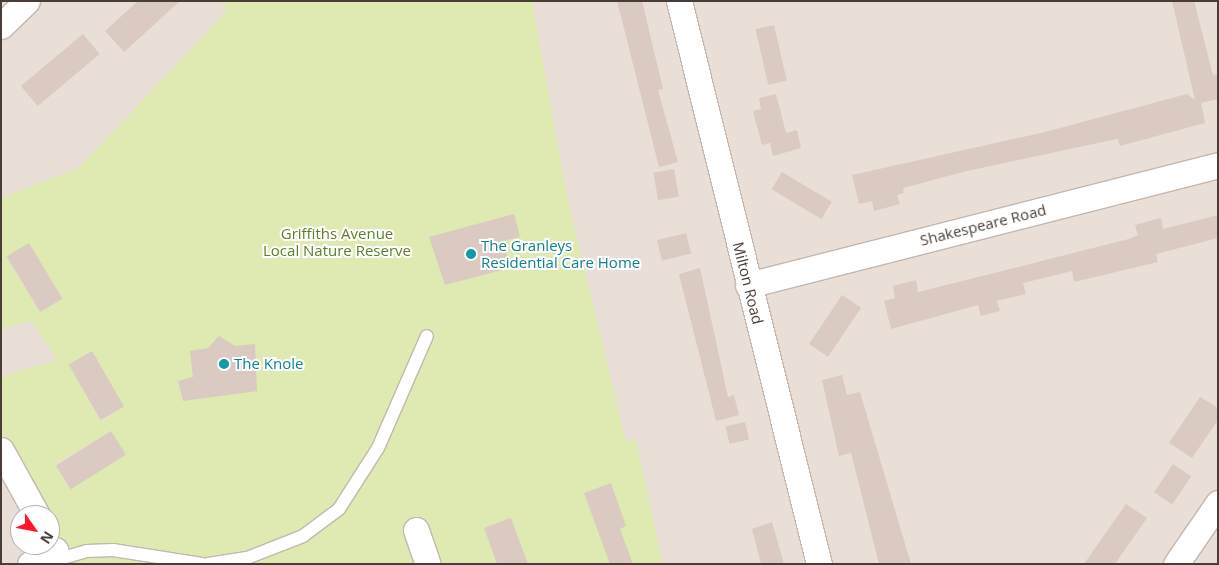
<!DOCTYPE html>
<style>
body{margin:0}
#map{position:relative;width:1219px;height:565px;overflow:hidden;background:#f5efe9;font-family:"Open Sans",sans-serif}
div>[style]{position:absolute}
.residential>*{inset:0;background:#e9dfd7}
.green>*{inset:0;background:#deeab1}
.building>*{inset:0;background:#dacac1;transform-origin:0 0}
.roads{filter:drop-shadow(1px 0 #c4b7ae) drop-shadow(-1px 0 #c4b7ae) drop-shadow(0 1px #c4b7ae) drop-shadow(0 -1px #c4b7ae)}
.service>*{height:12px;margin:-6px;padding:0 6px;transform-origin:6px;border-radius:6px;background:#fff}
.minor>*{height:25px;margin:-12.5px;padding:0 12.5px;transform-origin:12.5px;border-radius:12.5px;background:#fff}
.dots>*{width:14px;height:14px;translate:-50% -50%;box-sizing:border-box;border:2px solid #fff;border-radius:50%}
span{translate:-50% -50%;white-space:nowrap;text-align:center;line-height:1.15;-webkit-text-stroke:4px #fff;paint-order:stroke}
.street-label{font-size:15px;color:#493e37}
.park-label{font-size:15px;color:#5d7e28}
.culture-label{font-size:15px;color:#0d838f}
.left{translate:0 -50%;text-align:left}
.frame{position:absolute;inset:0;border:2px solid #493e37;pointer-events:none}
.north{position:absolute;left:10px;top:505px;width:50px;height:50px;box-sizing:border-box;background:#fff;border:1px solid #b6b2af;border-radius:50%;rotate:123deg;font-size:14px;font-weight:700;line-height:20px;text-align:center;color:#493e37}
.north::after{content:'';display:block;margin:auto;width:18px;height:22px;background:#ff162b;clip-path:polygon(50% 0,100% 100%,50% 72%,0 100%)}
</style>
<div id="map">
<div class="residential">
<i style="clip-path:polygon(evenodd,1px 1px,1218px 1px,1218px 564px,1px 564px,1px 1px,20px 515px,50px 515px,50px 545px,20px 545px,20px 515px)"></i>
</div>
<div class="green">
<i style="clip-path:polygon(evenodd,220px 1px,532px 1px,566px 192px,626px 442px,636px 439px,663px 564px,61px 564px,50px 540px,50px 515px,37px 515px,1px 450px,1px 376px,57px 360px,32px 321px,1px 329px,1px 198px,79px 168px,227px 11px,220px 1px,29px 244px,62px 299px,40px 312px,6px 257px,29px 244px,220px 1px,91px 351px,124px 407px,101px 421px,69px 365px,91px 351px,220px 1px,111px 431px,125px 456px,69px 488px,55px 464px,111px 431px)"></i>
</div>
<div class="building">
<i style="clip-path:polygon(138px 1px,180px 1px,124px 52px,105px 31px)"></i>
<i style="clip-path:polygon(617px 1px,642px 1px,663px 89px,658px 90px,678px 162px,659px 167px)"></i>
<i style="clip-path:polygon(1172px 1px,1194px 1px,1213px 75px,1218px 74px,1218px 99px,1201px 103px,1205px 123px,1120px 146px,1118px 139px,1107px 141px,967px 171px,903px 188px,904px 193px,897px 195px,900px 204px,874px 211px,872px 201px,859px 204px,852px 175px,1041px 133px,1187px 94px,1195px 100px)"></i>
<i style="left:774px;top:25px;width:57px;height:19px;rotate:77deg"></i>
<i style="left:83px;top:34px;width:26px;height:81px;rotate:50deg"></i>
<i style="clip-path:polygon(776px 94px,786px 133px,797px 130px,801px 148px,773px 156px,770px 143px,762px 145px,753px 111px,761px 109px,759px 98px)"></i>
<i style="left:674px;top:169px;width:28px;height:21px;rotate:80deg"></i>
<i style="left:782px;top:172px;width:58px;height:20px;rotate:31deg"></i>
<i style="clip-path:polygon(514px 214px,520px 237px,503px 241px,510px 268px,445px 285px,429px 237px)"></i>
<i style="clip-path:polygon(1218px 215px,1218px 238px,1156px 254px,1158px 262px,1074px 282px,1072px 271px,1023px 283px,1026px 294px,997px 301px,1000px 311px,981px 316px,978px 305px,891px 329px,884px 301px,895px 298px,893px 286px,916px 280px,918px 292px,1129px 239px,1138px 235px,1135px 225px,1161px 218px,1163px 229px)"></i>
<i style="left:686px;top:233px;width:21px;height:30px;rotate:76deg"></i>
<i style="left:29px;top:243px;width:65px;height:26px;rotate:59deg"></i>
<i style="clip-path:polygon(700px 268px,728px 397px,734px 395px,739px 415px,716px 421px,679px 274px)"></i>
<i style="left:842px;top:295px;width:23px;height:59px;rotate:34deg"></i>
<i style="clip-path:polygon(219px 336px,235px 346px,255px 344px,257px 391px,183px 401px,178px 381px,193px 377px,190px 351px,208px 348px)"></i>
<i style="left:92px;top:351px;width:64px;height:27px;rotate:60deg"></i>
<i style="clip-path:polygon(842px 375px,847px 395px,860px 392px,911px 564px,879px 564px,851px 453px,839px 456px,822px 380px)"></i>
<i style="clip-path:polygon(1200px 397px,1218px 408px,1218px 420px,1192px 458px,1169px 443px)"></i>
<i style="left:745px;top:422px;width:18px;height:20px;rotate:77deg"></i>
<i style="left:111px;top:431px;width:28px;height:65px;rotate:58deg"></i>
<i style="left:1173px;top:464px;width:22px;height:34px;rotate:34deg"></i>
<i style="clip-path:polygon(611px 483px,626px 526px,620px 529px,633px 564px,610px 564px,584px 493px)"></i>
<i style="clip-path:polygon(1126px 504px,1147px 518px,1115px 564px,1084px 564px)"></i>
<i style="clip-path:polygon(511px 518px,519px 540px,528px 564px,497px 564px,492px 550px,484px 528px)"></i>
<i style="clip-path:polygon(772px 522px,784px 564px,761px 564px,752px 529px)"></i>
</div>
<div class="roads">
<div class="service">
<i style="left:59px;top:559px;width:29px;rotate:-16deg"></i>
<i style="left:87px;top:551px;width:26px;rotate:-2deg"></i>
<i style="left:113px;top:550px;width:90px;rotate:8.9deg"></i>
<i style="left:208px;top:564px;width:39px;rotate:-9deg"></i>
<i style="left:247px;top:558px;width:60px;rotate:-21.4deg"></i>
<i style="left:303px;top:536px;width:45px;rotate:-36.9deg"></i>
<i style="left:339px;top:509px;width:72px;rotate:-57.4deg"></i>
<i style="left:378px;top:448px;width:122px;rotate:-66.4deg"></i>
</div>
<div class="minor">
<i style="left:679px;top:1px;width:580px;rotate:76.04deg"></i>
<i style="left:1px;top:26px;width:36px;rotate:-44deg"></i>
<i style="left:748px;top:285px;width:485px;rotate:-14.3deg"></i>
<i style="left:1px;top:450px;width:74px;rotate:61deg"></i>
<i style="left:416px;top:530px;width:36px;rotate:71deg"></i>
<i style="left:30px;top:564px;width:29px;rotate:-29deg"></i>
<i style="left:1176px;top:564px;width:74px;rotate:-55.5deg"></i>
</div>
</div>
<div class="dots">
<i style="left:471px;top:254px;background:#0f9aa8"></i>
<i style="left:224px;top:364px;background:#0f9aa8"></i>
</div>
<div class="street-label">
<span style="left:983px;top:225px;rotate:-14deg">Shakespeare Road</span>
<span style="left:748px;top:283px;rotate:76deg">Milton Road</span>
</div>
<div class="park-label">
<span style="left:337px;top:242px">Griffiths Avenue<br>Local Nature Reserve</span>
</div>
<div class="culture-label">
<span class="left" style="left:481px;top:254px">The Granleys<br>Residential Care Home</span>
<span class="left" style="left:234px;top:364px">The Knole</span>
</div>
<div class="frame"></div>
<div class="north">N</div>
</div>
